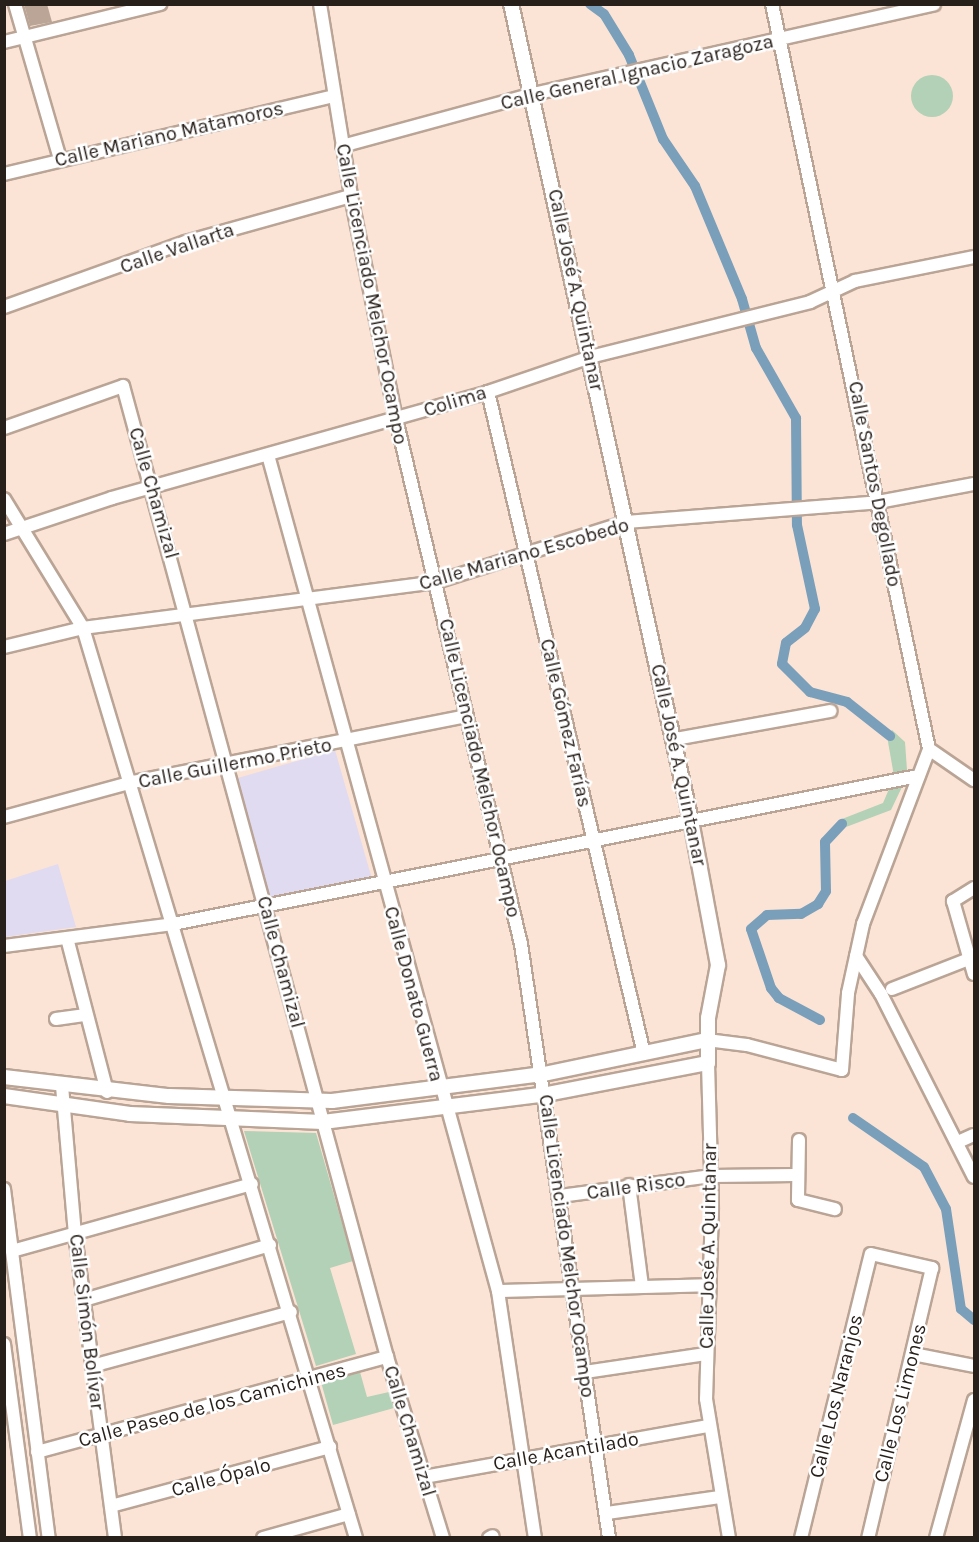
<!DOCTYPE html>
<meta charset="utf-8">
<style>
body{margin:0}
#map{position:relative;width:979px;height:1542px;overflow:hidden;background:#fbe4d5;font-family:Karla,sans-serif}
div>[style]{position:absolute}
.education>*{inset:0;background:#e0dbf1;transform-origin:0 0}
.green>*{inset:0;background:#b2d1b6}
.round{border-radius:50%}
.canal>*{height:10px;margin:-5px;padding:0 5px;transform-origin:5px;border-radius:5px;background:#7a9fba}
.building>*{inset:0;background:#bba596}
.roads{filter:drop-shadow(2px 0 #baa496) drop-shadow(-2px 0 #baa496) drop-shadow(0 2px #baa496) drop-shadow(0 -2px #baa496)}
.minor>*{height:12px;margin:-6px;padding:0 6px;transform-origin:6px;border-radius:6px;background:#fff}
.tertiary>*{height:14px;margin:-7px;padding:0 7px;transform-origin:7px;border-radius:7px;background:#fff}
span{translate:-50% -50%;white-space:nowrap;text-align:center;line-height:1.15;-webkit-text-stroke:5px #fff;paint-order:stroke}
.street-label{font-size:20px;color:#271f1a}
.frame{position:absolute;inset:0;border:6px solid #271f1a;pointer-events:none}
</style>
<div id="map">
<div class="education">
<i style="left:335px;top:750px;width:131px;height:103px;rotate:74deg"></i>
<i style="clip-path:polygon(58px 864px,76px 927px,5px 937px,5px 881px)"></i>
</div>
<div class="green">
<i class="round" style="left:911px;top:75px;width:42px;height:42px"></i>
<i style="clip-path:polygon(892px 730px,905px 742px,907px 770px,894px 776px,887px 736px)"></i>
<i style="clip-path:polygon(902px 787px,891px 810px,846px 827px,842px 819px,883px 803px,889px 789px)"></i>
<i style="clip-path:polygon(244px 1131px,316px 1133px,353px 1261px,330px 1268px,356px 1354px,316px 1366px)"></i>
<i style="clip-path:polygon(360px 1372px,367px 1397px,389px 1392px,394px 1408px,333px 1425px,321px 1382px)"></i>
</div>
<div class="canal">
<i style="left:590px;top:4px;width:17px;rotate:36deg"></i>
<i style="left:604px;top:14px;width:48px;rotate:58.6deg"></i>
<i style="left:629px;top:55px;width:91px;rotate:68deg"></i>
<i style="left:663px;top:139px;width:57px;rotate:55.8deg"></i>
<i style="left:695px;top:186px;width:122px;rotate:67.4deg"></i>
<i style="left:742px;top:299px;width:51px;rotate:74.1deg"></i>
<i style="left:756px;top:348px;width:81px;rotate:60.3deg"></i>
<i style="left:796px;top:418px;width:107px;rotate:89.5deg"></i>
<i style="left:797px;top:525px;width:86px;rotate:77.9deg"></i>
<i style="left:815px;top:609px;width:21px;rotate:118deg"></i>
<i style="left:805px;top:628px;width:24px;rotate:142deg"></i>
<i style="left:786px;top:643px;width:21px;rotate:101deg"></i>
<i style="left:782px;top:664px;width:40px;rotate:45deg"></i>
<i style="left:810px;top:692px;width:38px;rotate:15deg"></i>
<i style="left:847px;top:702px;width:55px;rotate:38.3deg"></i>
<i style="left:820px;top:1020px;width:47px;rotate:-151.8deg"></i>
<i style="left:779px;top:998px;width:13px;rotate:-129deg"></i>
<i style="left:771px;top:988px;width:62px;rotate:-108.7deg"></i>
<i style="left:751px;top:929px;width:21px;rotate:-41deg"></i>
<i style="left:767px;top:915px;width:34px;rotate:-2deg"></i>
<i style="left:801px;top:914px;width:20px;rotate:-30deg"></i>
<i style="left:818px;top:904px;width:15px;rotate:-58deg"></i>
<i style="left:826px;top:891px;width:49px;rotate:-91.2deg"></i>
<i style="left:825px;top:842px;width:25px;rotate:-47deg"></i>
<i style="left:853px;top:1118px;width:86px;rotate:34.6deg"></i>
<i style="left:924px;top:1167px;width:47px;rotate:62.4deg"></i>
<i style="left:946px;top:1209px;width:101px;rotate:81.5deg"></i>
<i style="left:961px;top:1309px;width:17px;rotate:40deg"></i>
</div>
<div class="building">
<i style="clip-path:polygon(24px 4px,47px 4px,52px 22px,30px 26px)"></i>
</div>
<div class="roads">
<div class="minor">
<i style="left:15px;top:4px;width:161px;rotate:73.8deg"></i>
<i style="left:320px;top:4px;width:194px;rotate:80.8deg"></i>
<i style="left:351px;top:196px;width:227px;rotate:78.6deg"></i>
<i style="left:396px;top:419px;width:540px;rotate:76.61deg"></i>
<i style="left:521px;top:944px;width:600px;rotate:81.57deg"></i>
<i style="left:4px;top:42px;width:161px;rotate:-13.7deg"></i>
<i style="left:342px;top:146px;width:198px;rotate:-15.2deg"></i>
<i style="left:533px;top:94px;width:411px;rotate:-12.6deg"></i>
<i style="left:4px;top:174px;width:338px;rotate:-13.3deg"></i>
<i style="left:4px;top:307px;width:193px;rotate:-19.7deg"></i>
<i style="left:186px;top:242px;width:171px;rotate:-15.6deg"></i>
<i style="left:488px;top:392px;width:680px;rotate:76.74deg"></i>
<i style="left:4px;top:428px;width:126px;rotate:-19.4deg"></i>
<i style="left:123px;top:386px;width:1006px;rotate:74.79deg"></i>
<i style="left:387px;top:1357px;width:189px;rotate:72.8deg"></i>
<i style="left:268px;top:455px;width:867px;rotate:74.62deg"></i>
<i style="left:498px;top:1291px;width:250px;rotate:81.5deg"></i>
<i style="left:4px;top:499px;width:151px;rotate:58.5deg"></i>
<i style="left:83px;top:628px;width:950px;rotate:73.3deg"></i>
<i style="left:4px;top:534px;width:114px;rotate:-18.4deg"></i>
<i style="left:112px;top:498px;width:391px;rotate:-15.7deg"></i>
<i style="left:488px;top:392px;width:108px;rotate:-18.9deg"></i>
<i style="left:590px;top:357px;width:227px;rotate:-14deg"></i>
<i style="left:810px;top:302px;width:50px;rotate:-25deg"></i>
<i style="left:855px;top:281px;width:121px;rotate:-11.4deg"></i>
<i style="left:4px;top:647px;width:81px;rotate:-13.5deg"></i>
<i style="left:83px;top:628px;width:356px;rotate:-7.4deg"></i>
<i style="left:436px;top:582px;width:199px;rotate:-17.5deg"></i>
<i style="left:626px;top:522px;width:253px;rotate:-4.5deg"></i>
<i style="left:878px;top:502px;width:98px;rotate:-10.6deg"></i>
<i style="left:675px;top:739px;width:158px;rotate:-10.2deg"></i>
<i style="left:929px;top:749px;width:55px;rotate:34.6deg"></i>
<i style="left:4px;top:817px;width:134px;rotate:-15.2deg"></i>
<i style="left:133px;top:782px;width:340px;rotate:-11.2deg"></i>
<i style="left:974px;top:888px;width:25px;rotate:148deg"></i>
<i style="left:953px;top:901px;width:76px;rotate:74deg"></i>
<i style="left:67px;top:938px;width:159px;rotate:75.4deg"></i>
<i style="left:4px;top:946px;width:170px;rotate:-7.4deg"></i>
<i style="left:173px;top:924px;width:760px;rotate:-11.24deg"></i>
<i style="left:856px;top:956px;width:45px;rotate:56.7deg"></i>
<i style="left:881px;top:994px;width:205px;rotate:63.1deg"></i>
<i style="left:892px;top:989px;width:88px;rotate:-21.3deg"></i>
<i style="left:56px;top:1019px;width:30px;rotate:-8deg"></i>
<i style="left:707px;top:1040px;width:40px;rotate:7.1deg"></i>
<i style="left:747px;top:1045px;width:98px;rotate:14.7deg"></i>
<i style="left:842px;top:1070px;width:77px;rotate:-85.5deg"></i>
<i style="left:848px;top:993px;width:71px;rotate:-77.7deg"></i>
<i style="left:863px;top:924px;width:187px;rotate:-69.3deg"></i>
<i style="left:929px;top:749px;width:761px;rotate:-101.9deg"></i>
<i style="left:708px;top:1063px;width:146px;rotate:88.4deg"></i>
<i style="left:712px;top:1209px;width:190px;rotate:91.8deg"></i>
<i style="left:706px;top:1399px;width:141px;rotate:80.6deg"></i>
<i style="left:62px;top:1086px;width:149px;rotate:85deg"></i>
<i style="left:75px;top:1234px;width:307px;rotate:82.5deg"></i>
<i style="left:799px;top:1140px;width:60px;rotate:91deg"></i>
<i style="left:798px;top:1200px;width:38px;rotate:14deg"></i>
<i style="left:958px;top:1142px;width:17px;rotate:-24deg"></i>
<i style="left:629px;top:1185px;width:102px;rotate:82.7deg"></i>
<i style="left:4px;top:1189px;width:352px;rotate:82.7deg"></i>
<i style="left:560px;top:1196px;width:153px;rotate:-7.5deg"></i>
<i style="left:712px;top:1176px;width:83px;rotate:-0.7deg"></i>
<i style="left:12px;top:1251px;width:249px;rotate:-15.6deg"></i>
<i style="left:498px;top:1291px;width:211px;rotate:-1.6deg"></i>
<i style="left:84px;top:1300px;width:194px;rotate:-16.5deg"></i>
<i style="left:4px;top:1344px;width:196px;rotate:82.4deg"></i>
<i style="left:913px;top:1354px;width:62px;rotate:11.1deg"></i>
<i style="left:92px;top:1366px;width:206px;rotate:-15.2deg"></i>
<i style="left:585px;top:1372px;width:122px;rotate:-8.5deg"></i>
<i style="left:37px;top:1452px;width:363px;rotate:-15.2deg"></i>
<i style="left:424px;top:1477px;width:289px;rotate:-10.2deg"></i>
<i style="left:111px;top:1506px;width:227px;rotate:-15.1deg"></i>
<i style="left:607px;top:1513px;width:114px;rotate:-8.1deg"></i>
<i style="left:263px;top:1538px;width:89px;rotate:-15.6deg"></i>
<i style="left:489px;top:1538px;width:4px;rotate:-27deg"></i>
<i style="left:801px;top:1538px;width:292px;rotate:-76.2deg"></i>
<i style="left:871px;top:1254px;width:63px;rotate:12.9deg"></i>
<i style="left:932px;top:1268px;width:277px;rotate:103.3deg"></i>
<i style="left:936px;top:1538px;width:143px;rotate:-74.6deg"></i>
</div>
<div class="tertiary">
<i style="left:4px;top:1077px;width:166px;rotate:6.6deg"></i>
<i style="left:169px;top:1096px;width:163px;rotate:1.8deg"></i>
<i style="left:332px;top:1101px;width:214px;rotate:-7.3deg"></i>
<i style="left:544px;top:1074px;width:167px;rotate:-11.8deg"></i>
<i style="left:4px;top:1096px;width:127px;rotate:8.1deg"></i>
<i style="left:130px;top:1114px;width:193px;rotate:2.4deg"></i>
<i style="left:323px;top:1122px;width:226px;rotate:-7.1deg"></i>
<i style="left:547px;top:1094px;width:164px;rotate:-10.9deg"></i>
<i style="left:708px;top:1063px;width:45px;rotate:-90deg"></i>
<i style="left:708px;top:1018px;width:54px;rotate:-79.3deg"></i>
<i style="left:718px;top:965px;width:147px;rotate:-100.6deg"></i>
<i style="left:691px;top:821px;width:837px;rotate:-102.42deg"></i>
</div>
</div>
<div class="street-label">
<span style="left:637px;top:72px;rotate:-13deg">Calle General Ignacio Zaragoza</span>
<span style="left:169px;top:134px;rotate:-13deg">Calle Mariano Matamoros</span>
<span style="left:177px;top:248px;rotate:-19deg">Calle Vallarta</span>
<span style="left:576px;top:290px;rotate:78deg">Calle José A. Quintanar</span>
<span style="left:372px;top:294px;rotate:79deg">Calle Licenciado Melchor Ocampo</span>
<span style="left:455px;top:401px;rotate:-17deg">Colima</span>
<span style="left:875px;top:484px;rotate:79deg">Calle Santos Degollado</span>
<span style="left:154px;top:493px;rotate:74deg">Calle Chamizal</span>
<span style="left:524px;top:554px;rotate:-16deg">Calle Mariano Escobedo</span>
<span style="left:566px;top:723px;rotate:77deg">Calle Gómez Farías</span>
<span style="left:235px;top:763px;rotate:-11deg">Calle Guillermo Prieto</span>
<span style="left:679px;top:765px;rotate:78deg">Calle José A. Quintanar</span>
<span style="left:480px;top:768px;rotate:77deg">Calle Licenciado Melchor Ocampo</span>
<span style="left:281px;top:962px;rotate:75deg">Calle Chamizal</span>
<span style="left:414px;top:994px;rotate:75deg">Calle Donato Guerra</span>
<span style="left:636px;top:1186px;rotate:-8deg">Calle Risco</span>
<span style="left:567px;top:1246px;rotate:82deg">Calle Licenciado Melchor Ocampo</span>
<span style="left:708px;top:1246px;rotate:-89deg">Calle José A. Quintanar</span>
<span style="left:87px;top:1322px;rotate:83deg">Calle Simón Bolívar</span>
<span style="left:836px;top:1396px;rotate:-76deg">Calle Los Naranjos</span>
<span style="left:900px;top:1403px;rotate:-76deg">Calle Los Limones</span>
<span style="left:212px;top:1405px;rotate:-15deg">Calle Paseo de los Camichines</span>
<span style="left:410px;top:1431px;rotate:73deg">Calle Chamizal</span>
<span style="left:566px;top:1451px;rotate:-10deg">Calle Acantilado</span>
<span style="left:221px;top:1477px;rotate:-15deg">Calle Ópalo</span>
</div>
<div class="frame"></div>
</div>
